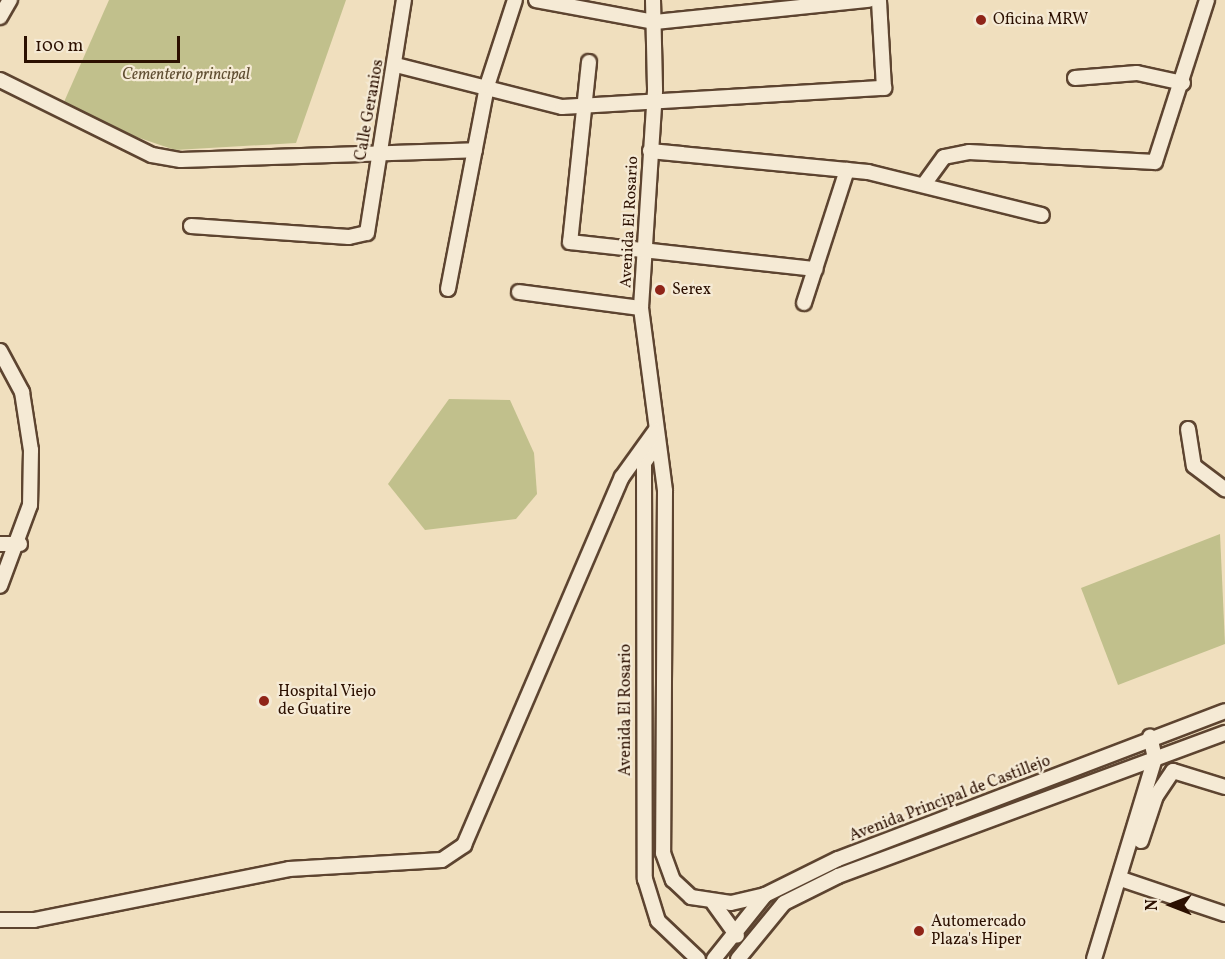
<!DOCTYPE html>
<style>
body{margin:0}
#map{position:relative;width:1225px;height:959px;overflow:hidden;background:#f0dfbe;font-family:Vollkorn,serif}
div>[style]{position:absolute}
.green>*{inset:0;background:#c1c08c}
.roads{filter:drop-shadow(2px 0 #5d4430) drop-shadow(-2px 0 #5d4430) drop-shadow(0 2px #5d4430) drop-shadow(0 -2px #5d4430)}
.minor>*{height:14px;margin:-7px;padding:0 7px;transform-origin:7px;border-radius:7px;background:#f5ead5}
.dots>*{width:16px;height:16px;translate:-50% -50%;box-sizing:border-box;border:3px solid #f5ead5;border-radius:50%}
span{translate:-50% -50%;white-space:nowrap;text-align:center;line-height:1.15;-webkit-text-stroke:4.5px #f5ead5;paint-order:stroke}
.poi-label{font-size:16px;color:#2c1001}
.left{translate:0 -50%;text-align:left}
.park-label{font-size:16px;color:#604e32;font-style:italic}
.street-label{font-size:16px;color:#2c1001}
.north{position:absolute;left:1141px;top:875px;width:60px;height:60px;-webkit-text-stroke:4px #f5ead5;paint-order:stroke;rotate:270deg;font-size:16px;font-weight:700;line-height:24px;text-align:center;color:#2c1001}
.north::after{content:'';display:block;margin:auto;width:21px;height:27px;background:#2c1001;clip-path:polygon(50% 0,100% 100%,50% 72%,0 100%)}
.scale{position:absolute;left:24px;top:36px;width:156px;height:27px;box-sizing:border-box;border:3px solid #2c1001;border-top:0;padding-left:8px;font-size:18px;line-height:21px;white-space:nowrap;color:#2c1001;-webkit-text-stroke:4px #f5ead5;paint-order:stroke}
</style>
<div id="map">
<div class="green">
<i style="clip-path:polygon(109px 0,346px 0,296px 143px,175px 150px,60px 111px)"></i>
<i style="clip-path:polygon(449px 399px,510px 400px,534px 453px,537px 494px,516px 519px,425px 530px,388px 484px)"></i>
<i style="clip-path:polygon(1220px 534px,1225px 644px,1118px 685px,1081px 588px)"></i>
</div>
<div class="roads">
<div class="minor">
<i style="left:536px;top:0;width:121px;rotate:10.5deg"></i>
<i style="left:655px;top:22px;width:215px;rotate:-5.9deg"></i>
<i style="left:653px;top:0;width:91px;rotate:88.7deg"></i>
<i style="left:655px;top:91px;width:217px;rotate:93.7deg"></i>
<i style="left:641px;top:308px;width:185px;rotate:82.5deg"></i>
<i style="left:665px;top:491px;width:362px;rotate:90.3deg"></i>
<i style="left:663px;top:853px;width:29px;rotate:70deg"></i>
<i style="left:673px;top:880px;width:25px;rotate:43deg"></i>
<i style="left:691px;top:897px;width:40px;rotate:8.5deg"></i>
<i style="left:731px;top:903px;width:35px;rotate:-13deg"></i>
<i style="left:0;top:17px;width:20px;rotate:-60deg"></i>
<i style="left:589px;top:62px;width:181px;rotate:96deg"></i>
<i style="left:570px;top:242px;width:247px;rotate:6.3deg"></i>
<i style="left:396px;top:65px;width:171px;rotate:14.2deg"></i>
<i style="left:562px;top:107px;width:323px;rotate:-3.4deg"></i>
<i style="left:884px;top:88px;width:88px;rotate:-93.3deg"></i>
<i style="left:1075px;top:78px;width:62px;rotate:-4.6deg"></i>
<i style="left:1137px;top:73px;width:47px;rotate:12.3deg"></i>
<i style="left:0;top:80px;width:169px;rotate:26.3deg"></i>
<i style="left:152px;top:155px;width:29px;rotate:10deg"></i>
<i style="left:181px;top:160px;width:294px;rotate:-1.9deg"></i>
<i style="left:650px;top:151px;width:219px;rotate:5.5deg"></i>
<i style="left:868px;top:172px;width:179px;rotate:13.9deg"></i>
<i style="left:925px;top:183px;width:32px;rotate:-54deg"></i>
<i style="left:944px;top:157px;width:25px;rotate:-11deg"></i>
<i style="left:969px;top:152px;width:186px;rotate:3.1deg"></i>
<i style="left:1155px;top:162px;width:170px;rotate:-72.2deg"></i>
<i style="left:191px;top:226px;width:158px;rotate:4deg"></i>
<i style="left:349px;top:237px;width:18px;rotate:-13deg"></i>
<i style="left:367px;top:233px;width:236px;rotate:-81deg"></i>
<i style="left:448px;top:289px;width:207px;rotate:-79.1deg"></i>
<i style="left:487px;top:86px;width:90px;rotate:-72deg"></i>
<i style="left:519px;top:292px;width:123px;rotate:7.5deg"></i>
<i style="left:804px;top:303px;width:140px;rotate:-72.1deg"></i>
<i style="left:0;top:351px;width:47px;rotate:61.8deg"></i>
<i style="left:22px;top:392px;width:59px;rotate:81.2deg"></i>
<i style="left:31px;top:450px;width:55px;rotate:91deg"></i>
<i style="left:30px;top:505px;width:86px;rotate:110.3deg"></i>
<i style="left:1188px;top:429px;width:37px;rotate:81deg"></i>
<i style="left:1194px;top:466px;width:39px;rotate:37deg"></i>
<i style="left:656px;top:445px;width:22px;rotate:124deg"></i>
<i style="left:644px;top:463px;width:416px;rotate:89.9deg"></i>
<i style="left:645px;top:879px;width:44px;rotate:72.8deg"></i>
<i style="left:658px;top:921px;width:55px;rotate:43.5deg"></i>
<i style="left:0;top:544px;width:20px"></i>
<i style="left:1141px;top:841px;width:47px;rotate:-71.6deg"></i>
<i style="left:1156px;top:796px;width:30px;rotate:-56deg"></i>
<i style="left:1173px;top:771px;width:54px;rotate:17.1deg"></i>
<i style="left:1121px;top:879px;width:110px;rotate:18.6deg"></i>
<i style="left:714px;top:904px;width:39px;rotate:54deg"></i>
<i style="left:0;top:920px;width:34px"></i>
<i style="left:34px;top:920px;width:260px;rotate:-11.3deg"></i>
<i style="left:289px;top:869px;width:153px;rotate:-3.4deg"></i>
<i style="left:442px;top:860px;width:27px;rotate:-34deg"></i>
<i style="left:464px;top:845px;width:400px;rotate:-66.8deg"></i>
<i style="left:622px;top:477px;width:57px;rotate:-54.3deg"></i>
<i style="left:714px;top:959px;width:82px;rotate:-51.4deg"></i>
<i style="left:765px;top:895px;width:81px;rotate:-26.3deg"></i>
<i style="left:838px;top:859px;width:414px;rotate:-20.9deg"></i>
<i style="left:738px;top:959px;width:72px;rotate:-50.6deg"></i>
<i style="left:784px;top:903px;width:60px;rotate:-26.6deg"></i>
<i style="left:838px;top:876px;width:413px;rotate:-20.3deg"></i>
<i style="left:1094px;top:959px;width:210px;rotate:-73.1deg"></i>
<i style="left:1155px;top:758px;width:22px;rotate:-103deg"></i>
</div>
</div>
<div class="dots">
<i style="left:981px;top:20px;background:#8f2418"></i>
<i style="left:660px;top:290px;background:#8f2418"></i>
<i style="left:264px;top:701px;background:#8f2418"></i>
<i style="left:919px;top:931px;background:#8f2418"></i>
</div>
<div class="poi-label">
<span class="left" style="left:993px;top:20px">Oficina MRW</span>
<span class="left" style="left:672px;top:290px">Serex</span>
<span class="left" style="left:278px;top:701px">Hospital Viejo<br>de Guatire</span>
<span class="left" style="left:931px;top:931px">Automercado<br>Plaza's Hiper</span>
</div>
<div class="park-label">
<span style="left:186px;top:75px">Cementerio principal</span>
</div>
<div class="street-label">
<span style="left:370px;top:110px;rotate:-80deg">Calle Geranios</span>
<span style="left:630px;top:222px;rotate:-87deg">Avenida El Rosario</span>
<span style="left:626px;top:710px;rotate:-90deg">Avenida El Rosario</span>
<span style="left:950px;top:799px;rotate:-21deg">Avenida Principal de Castillejo</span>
</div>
<div class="north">N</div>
<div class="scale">100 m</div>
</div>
